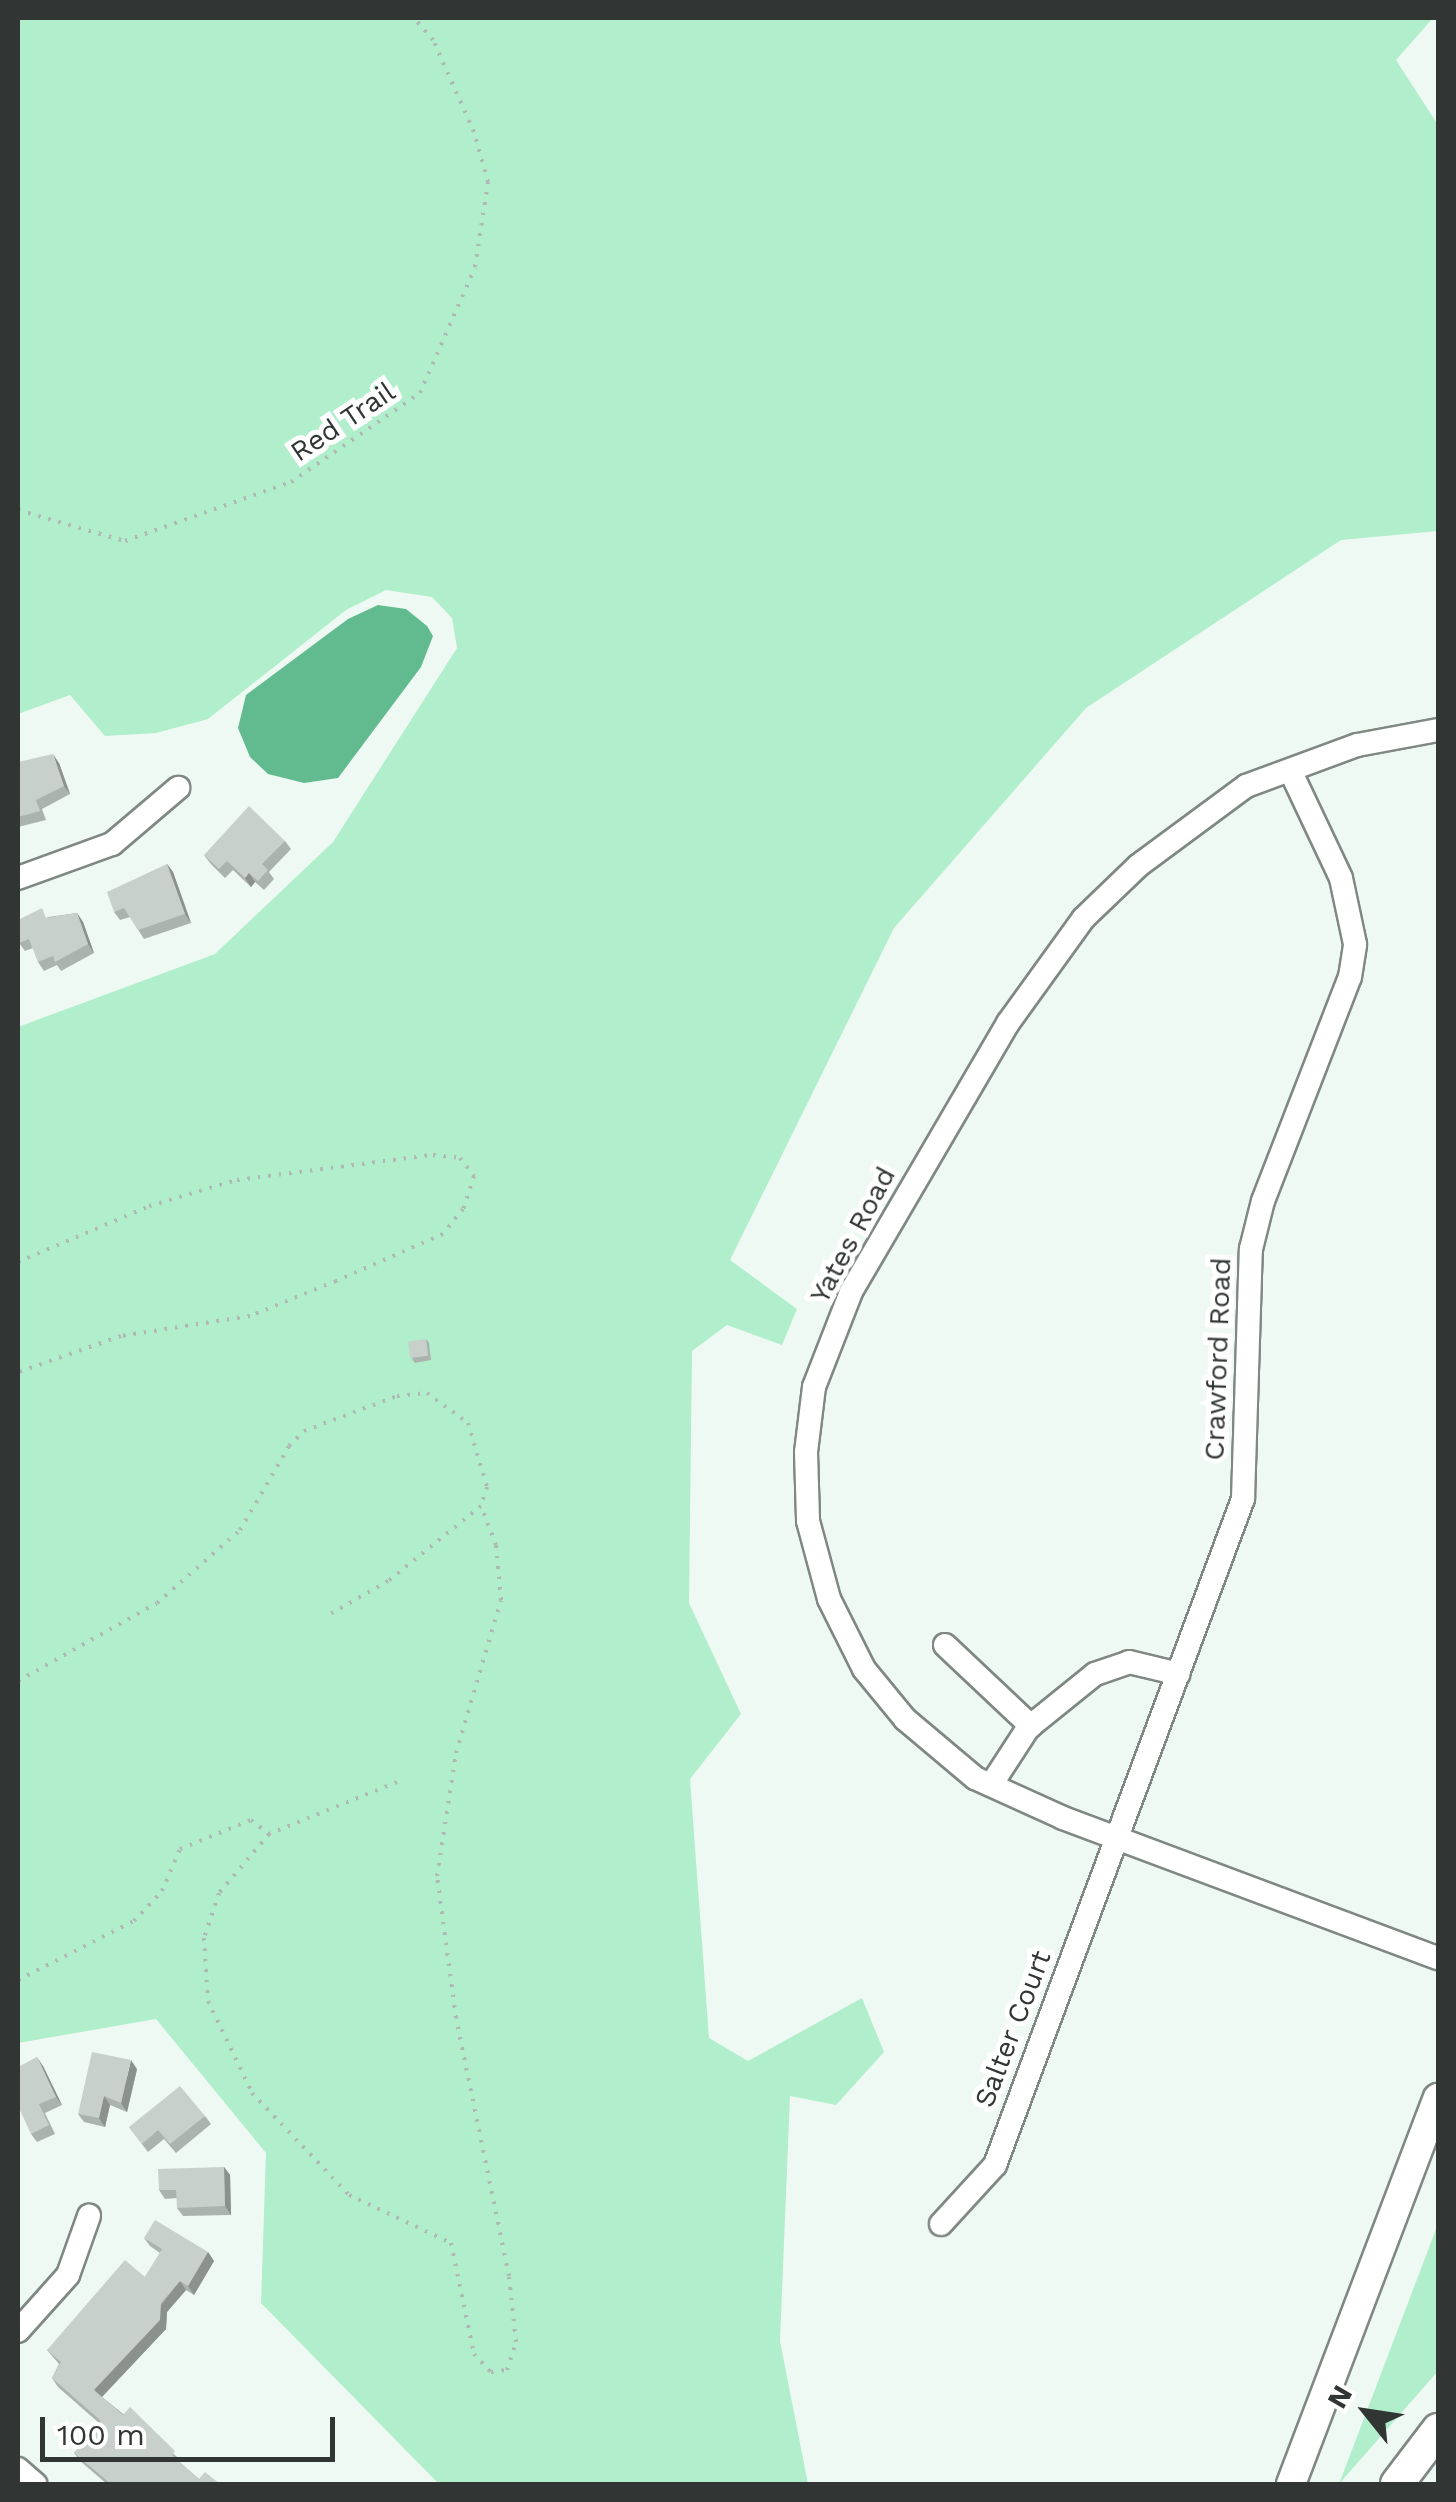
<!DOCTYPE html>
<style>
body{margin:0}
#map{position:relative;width:1456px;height:2502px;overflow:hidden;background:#eff9f3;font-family:"Work Sans",sans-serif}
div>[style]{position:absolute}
.green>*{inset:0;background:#b1eecc}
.water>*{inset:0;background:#62bb8f}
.path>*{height:4px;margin-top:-2px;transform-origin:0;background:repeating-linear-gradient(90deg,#b0b8b3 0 2.5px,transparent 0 10.5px)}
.roads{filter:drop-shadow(2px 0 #7f8883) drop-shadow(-2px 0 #7f8883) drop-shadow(0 2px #7f8883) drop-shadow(0 -2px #7f8883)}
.minor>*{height:22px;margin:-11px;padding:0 11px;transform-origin:11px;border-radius:11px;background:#fff}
.major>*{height:28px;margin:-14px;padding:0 14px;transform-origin:14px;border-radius:14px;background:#fff}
.highway>*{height:32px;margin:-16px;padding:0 16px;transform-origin:16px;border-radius:16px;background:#fff}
.wall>*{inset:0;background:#abb3af}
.shaded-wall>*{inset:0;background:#8b928e}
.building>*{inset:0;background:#c7d0cb;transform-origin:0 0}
span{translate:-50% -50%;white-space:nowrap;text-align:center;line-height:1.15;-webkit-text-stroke:10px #fff;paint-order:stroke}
.street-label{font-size:28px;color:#313533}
.frame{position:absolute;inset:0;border:20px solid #313533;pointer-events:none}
.north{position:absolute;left:1316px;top:2362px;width:100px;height:100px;-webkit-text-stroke:8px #fff;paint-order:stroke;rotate:300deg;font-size:28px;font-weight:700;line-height:40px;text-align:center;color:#313533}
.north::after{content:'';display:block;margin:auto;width:35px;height:45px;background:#313533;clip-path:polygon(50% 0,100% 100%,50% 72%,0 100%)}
.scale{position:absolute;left:40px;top:2417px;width:295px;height:45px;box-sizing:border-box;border:5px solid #313533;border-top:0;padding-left:12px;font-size:30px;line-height:35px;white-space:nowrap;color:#313533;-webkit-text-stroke:8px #fff;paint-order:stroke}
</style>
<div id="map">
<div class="green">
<i style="clip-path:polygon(18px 18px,1433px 18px,1396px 60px,1438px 125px,1438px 531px,1341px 540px,1086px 708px,894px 928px,730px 1260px,797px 1309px,782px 1345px,727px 1325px,692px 1351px,689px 1603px,741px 1714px,690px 1779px,709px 2038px,748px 2061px,862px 1998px,884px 2052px,836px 2105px,790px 2096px,780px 2341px,808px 2484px,439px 2484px,261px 2303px,266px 2153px,156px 2019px,18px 2043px,18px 1027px,215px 954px,333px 842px,457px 648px,452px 618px,432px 597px,386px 590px,346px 610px,208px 719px,156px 733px,105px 736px,70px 695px,18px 714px)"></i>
<i style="clip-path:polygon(1438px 2224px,1438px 2371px,1339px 2484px)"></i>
</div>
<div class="water">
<i style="clip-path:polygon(378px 605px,406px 609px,427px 626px,433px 636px,421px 667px,338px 778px,304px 783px,268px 774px,250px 757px,238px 728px,246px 695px,348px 619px)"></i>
</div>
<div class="path">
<i style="left:18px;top:510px;width:111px;rotate:16.2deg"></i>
<i style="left:125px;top:541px;width:176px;rotate:-19.6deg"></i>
<i style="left:291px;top:482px;width:157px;rotate:-34.6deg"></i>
<i style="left:420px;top:393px;width:137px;rotate:-66.4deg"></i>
<i style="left:475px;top:267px;width:86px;rotate:-81.3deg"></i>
<i style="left:488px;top:182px;width:52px;rotate:-105.6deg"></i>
<i style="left:474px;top:132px;width:101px;rotate:-114deg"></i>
<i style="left:433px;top:40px;width:29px;rotate:-131deg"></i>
<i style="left:18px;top:1262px;width:142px;rotate:-23.1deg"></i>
<i style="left:149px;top:1206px;width:92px;rotate:-16.5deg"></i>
<i style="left:237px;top:1180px;width:198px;rotate:-7.3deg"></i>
<i style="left:433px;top:1155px;width:27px;rotate:6deg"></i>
<i style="left:460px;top:1158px;width:23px;rotate:52deg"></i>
<i style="left:474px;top:1176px;width:35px;rotate:108deg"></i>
<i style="left:463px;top:1209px;width:32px;rotate:129deg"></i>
<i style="left:443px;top:1234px;width:117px;rotate:156.3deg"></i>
<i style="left:336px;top:1281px;width:93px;rotate:157.9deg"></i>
<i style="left:250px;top:1316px;width:131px;rotate:171.2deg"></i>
<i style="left:121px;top:1336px;width:109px;rotate:160.7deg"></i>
<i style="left:18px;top:1681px;width:159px;rotate:-29.3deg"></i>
<i style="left:157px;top:1603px;width:111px;rotate:-41.3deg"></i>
<i style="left:240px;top:1530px;width:97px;rotate:-59.7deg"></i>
<i style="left:289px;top:1446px;width:21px;rotate:-45deg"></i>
<i style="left:304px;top:1431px;width:99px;rotate:-20.6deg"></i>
<i style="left:397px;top:1396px;width:30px;rotate:-6deg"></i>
<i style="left:427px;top:1393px;width:51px;rotate:36.2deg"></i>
<i style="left:468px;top:1423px;width:67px;rotate:73.5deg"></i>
<i style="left:487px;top:1487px;width:20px;rotate:108deg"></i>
<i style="left:481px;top:1506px;width:119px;rotate:141.1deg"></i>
<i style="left:388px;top:1581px;width:73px;rotate:150.3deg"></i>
<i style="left:397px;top:1782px;width:138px;rotate:157.9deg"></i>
<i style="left:269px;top:1834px;width:77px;rotate:130.3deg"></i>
<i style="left:219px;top:1893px;width:47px;rotate:108.4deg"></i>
<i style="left:204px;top:1938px;width:63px;rotate:86.4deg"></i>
<i style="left:208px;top:2001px;width:102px;rotate:64.4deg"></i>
<i style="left:252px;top:2093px;width:141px;rotate:46.4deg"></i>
<i style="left:349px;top:2195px;width:113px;rotate:25.2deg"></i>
<i style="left:451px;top:2243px;width:113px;rotate:78.3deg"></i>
<i style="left:474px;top:2354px;width:25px;rotate:47deg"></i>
<i style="left:491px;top:2372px;width:16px;rotate:-7deg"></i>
<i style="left:507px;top:2370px;width:29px;rotate:-72deg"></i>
<i style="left:516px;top:2342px;width:66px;rotate:-96.1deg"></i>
<i style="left:509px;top:2276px;width:263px;rotate:-101.6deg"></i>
<i style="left:456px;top:2018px;width:143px;rotate:-97.6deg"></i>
<i style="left:437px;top:1876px;width:124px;rotate:-81.2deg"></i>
<i style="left:456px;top:1753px;width:159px;rotate:-73.6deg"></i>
<i style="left:501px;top:1600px;width:55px;rotate:-95.2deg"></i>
<i style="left:496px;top:1545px;width:42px;rotate:-111deg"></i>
<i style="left:18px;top:1980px;width:130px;rotate:-27deg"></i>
<i style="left:134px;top:1921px;width:41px;rotate:-47deg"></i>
<i style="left:162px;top:1891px;width:46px;rotate:-66.8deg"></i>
<i style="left:180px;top:1849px;width:77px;rotate:-22.2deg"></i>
<i style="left:251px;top:1820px;width:23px;rotate:38deg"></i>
</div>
<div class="roads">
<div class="minor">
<i style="left:1438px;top:730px;width:82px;rotate:169.5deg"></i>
<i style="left:1357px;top:745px;width:118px;rotate:159.7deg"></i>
<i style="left:1246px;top:786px;width:134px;rotate:143.5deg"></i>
<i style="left:1138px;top:866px;width:76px;rotate:136.1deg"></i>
<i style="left:1083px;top:919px;width:128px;rotate:125.8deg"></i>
<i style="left:1008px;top:1023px;width:311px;rotate:120.3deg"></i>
<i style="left:851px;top:1292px;width:102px;rotate:111.3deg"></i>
<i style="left:814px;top:1387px;width:65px;rotate:97deg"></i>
<i style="left:806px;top:1452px;width:69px;rotate:88.3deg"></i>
<i style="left:808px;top:1521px;width:81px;rotate:74.9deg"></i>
<i style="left:829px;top:1599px;width:78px;rotate:63.4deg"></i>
<i style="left:864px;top:1669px;width:65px;rotate:50.6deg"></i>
<i style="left:905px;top:1719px;width:92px;rotate:40.1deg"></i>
<i style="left:975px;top:1778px;width:97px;rotate:24.4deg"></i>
<i style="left:1063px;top:1818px;width:400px;rotate:20.5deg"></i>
<i style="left:18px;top:878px;width:100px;rotate:-19.9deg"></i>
<i style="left:112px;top:844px;width:87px;rotate:-40.3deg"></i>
<i style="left:945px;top:1645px;width:118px;rotate:43.3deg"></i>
<i style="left:991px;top:1785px;width:68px;rotate:-57deg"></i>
<i style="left:1028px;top:1728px;width:86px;rotate:-38.9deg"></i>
<i style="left:1095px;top:1674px;width:36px;rotate:-19deg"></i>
<i style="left:1129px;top:1662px;width:51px;rotate:13.5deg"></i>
<i style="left:941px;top:2224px;width:80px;rotate:-47.5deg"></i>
<i style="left:995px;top:2165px;width:711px;rotate:-69.58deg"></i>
<i style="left:1243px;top:1499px;width:250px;rotate:-88.2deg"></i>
<i style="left:1251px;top:1249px;width:49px;rotate:-76deg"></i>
<i style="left:1263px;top:1201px;width:240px;rotate:-68.8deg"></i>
<i style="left:1350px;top:977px;width:33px;rotate:-81deg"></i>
<i style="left:1355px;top:944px;width:67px;rotate:-102deg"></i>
<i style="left:1341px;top:878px;width:119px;rotate:-115.3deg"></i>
<i style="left:18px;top:2331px;width:75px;rotate:-48.2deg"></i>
<i style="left:68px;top:2275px;width:63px;rotate:-70.4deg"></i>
<i style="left:18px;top:2469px;width:23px;rotate:41deg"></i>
</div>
<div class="major">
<i style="left:1291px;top:2484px;width:413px;rotate:-69.2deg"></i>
</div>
<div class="highway">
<i style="left:1397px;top:2484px;width:68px;rotate:-52.8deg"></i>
</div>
</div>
<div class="wall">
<i style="clip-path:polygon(18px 762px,59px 763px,70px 794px,42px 809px,46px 820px,18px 827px)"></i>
<i style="clip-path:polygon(285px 841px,291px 849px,269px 872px,274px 879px,264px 890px,255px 882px,251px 887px,233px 870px,225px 878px,210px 863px,204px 855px)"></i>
<i style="clip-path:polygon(167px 864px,173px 872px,191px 923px,144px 939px,130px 917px,120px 920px,114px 912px)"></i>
<i style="clip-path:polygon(77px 913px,83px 922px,94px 953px,61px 971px,57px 965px,44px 971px,38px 962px,33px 948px,25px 951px,19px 943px,48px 917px)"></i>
<i style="clip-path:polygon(426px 1339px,429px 1343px,431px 1360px,415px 1363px,412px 1359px)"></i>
<i style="clip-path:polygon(43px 2066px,62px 2105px,45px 2113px,55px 2134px,37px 2142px,31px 2134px)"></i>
<i style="clip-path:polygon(137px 2069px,127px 2112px,110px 2105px,105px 2127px,84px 2122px,78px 2114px)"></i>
<i style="clip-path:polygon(205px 2116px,211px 2124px,176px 2153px,164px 2139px,148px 2152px,129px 2127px)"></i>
<i style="clip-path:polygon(224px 2167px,230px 2175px,231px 2215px,183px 2216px,177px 2208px,177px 2198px,165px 2199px,159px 2190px)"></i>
<i style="clip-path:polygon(144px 2238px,208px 2252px,214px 2261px,194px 2295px,186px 2290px,167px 2312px,166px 2329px,102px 2397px,181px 2460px,179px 2462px,199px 2479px,220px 2484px,107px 2484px,80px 2461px,74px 2453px,99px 2423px,58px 2387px,52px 2378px,59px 2364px,47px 2350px,145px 2277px,160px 2253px,150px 2246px)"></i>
</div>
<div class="shaded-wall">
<i style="clip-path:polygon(53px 754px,59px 763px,70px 794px,64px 786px)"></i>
<i style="clip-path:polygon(167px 864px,173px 872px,191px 923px,185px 914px)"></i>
<i style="clip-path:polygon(249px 873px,255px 882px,251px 887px,245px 878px)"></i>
<i style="clip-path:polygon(77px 913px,83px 922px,94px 953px,88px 944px)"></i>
<i style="clip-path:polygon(37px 2057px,43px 2066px,62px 2105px,56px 2097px)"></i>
<i style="clip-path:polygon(131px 2060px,137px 2069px,127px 2112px,121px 2103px)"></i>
<i style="clip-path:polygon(104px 2096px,110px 2105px,105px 2127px,99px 2118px)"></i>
<i style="clip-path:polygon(224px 2167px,230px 2175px,231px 2215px,225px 2206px)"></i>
<i style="clip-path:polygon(208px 2252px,214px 2261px,194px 2295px,188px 2286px)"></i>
<i style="clip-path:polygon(180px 2281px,186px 2290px,167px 2312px,166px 2329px,100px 2399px,94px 2390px)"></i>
</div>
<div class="building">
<i style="clip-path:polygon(53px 754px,64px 786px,36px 800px,40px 811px,18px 817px,18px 762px)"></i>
<i style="clip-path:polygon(249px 806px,285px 841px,262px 864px,268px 870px,258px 881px,249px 873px,245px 878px,227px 861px,219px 869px,204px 855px)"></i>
<i style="clip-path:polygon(167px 864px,185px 914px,138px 930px,124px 908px,114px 912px,107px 892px)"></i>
<i style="clip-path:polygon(42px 908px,46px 918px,77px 913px,88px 944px,55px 962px,53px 956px,38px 962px,29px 939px,19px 943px,18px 938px,18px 920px)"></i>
<i style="left:426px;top:1339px;width:17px;height:18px;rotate:83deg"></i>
<i style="clip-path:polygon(92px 2052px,131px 2060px,121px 2103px,104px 2096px,99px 2118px,78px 2114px)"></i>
<i style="clip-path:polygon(37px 2057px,56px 2097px,39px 2104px,49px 2125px,31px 2134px,18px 2106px,18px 2067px)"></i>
<i style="clip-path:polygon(180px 2086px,205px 2116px,170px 2144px,158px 2130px,142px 2144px,129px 2127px)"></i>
<i style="clip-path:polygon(224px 2167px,225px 2206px,177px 2208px,176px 2190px,159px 2190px,158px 2169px)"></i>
<i style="clip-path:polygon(155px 2220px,208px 2252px,188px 2286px,180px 2281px,161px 2303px,160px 2320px,94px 2390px,123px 2415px,130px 2407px,175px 2451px,172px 2455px,199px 2479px,205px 2472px,220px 2484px,111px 2484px,74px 2453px,101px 2421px,52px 2378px,61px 2362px,47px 2350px,125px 2260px,145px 2277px,162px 2249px,144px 2238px)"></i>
</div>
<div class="street-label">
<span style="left:343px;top:422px;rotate:-34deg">Red Trail</span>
<span style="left:853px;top:1235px;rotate:-62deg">Yates Road</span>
<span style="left:1218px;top:1359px;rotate:-88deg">Crawford Road</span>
<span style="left:1013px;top:2029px;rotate:-69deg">Salter Court</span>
</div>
<div class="frame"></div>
<div class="north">N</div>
<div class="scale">100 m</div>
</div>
